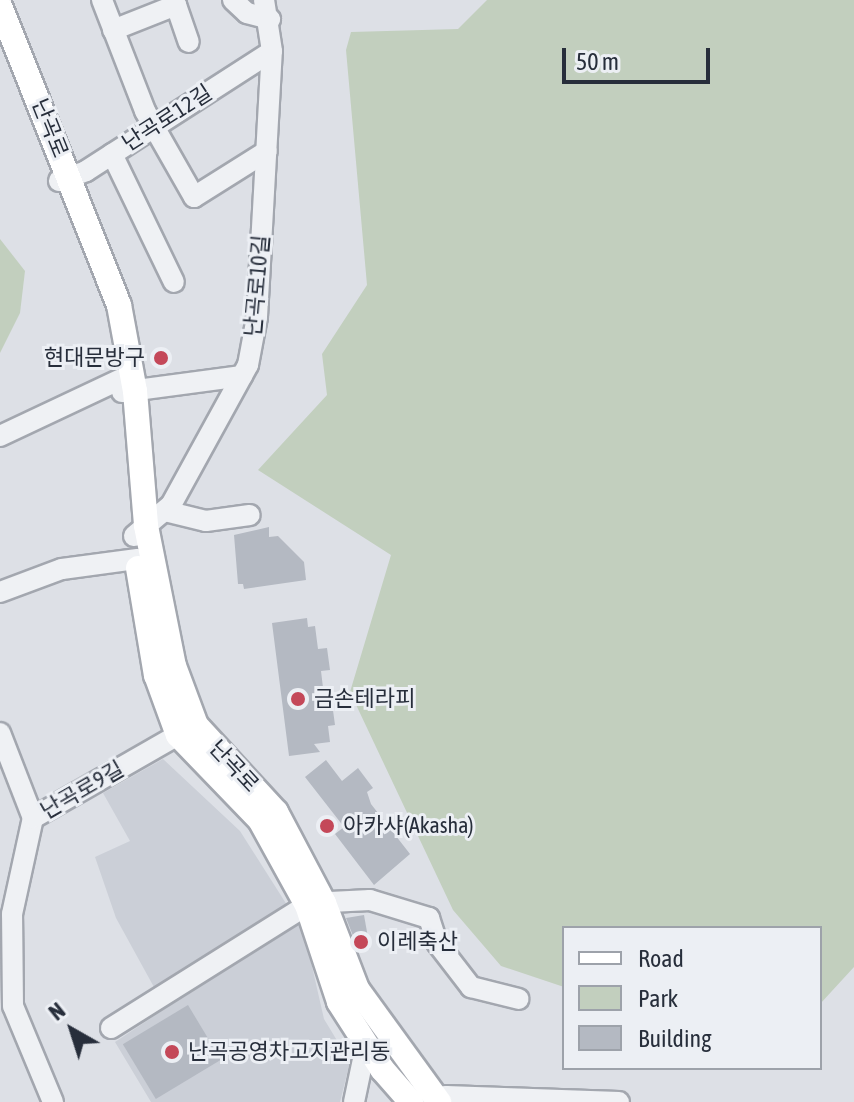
<!DOCTYPE html>
<meta charset="utf-8">
<style>
body{margin:0}
#map{position:relative;width:854px;height:1102px;overflow:hidden;background:#dde0e6;font-family:"Asap Condensed","Noto Sans KR",sans-serif}
div>[style]{position:absolute}
.built>*{inset:0;background:#cbcfd7}
.green>*{inset:0;background:#c2cfbe}
.building>*{inset:0;background:#b4b9c2;transform-origin:0 0}
.roads{filter:drop-shadow(2px 0 #a3a7af) drop-shadow(-2px 0 #a3a7af) drop-shadow(0 2px #a3a7af) drop-shadow(0 -2px #a3a7af)}
.minor>*{height:20px;margin:-10px;padding:0 10px;transform-origin:10px;border-radius:10px;background:#eff1f4}
.major>*{height:24px;margin:-12px;padding:0 12px;transform-origin:12px;border-radius:12px;background:#fff}
.dots>*{width:22px;height:22px;translate:-50% -50%;box-sizing:border-box;border:4px solid #eceff4;border-radius:50%}
span{translate:-50% -50%;white-space:nowrap;text-align:center;line-height:1.15;-webkit-text-stroke:6px #eceff4;paint-order:stroke}
.street-label{font-size:22px;color:#272e3b}
.poi-label{font-size:22px;color:#272e3b}
.right{translate:-100% -50%;text-align:right}
.left{translate:0 -50%;text-align:left}
.legend{position:absolute;left:562px;top:926px;width:260px;height:144px;box-sizing:border-box;background:#eceff4;border:2px solid #9da2aa;margin:0;padding:10px 14px;list-style:none;font-size:24px;color:#272e3b}
.legend li{display:flex;align-items:center;gap:16px;height:40px}
.legend b{width:40px;border:2px solid #9da2aa}
.north{position:absolute;left:32px;top:990px;width:80px;height:80px;-webkit-text-stroke:6px #eceff4;paint-order:stroke;rotate:321deg;font-size:22px;font-weight:700;line-height:32px;text-align:center;color:#272e3b}
.north::after{content:'';display:block;margin:auto;width:28px;height:36px;background:#272e3b;clip-path:polygon(50% 0,100% 100%,50% 72%,0 100%)}
.scale{position:absolute;left:562px;top:48px;width:148px;height:36px;box-sizing:border-box;border:4px solid #272e3b;border-top:0;padding-left:10px;font-size:24px;line-height:28px;white-space:nowrap;color:#272e3b;-webkit-text-stroke:6px #eceff4;paint-order:stroke}
</style>
<div id="map">
<div class="built">
<i style="clip-path:polygon(163px 759px,240px 831px,287px 905px,155px 989px,116px 918px,95px 857px,130px 841px,103px 793px)"></i>
<i style="clip-path:polygon(301px 918px,324px 1019px,350px 1062px,340px 1102px,151px 1102px,115px 1042px)"></i>
</div>
<div class="green">
<i style="clip-path:polygon(487px 0,854px 0,854px 967px,820px 1004px,820px 928px,564px 928px,564px 987px,501px 966px,453px 910px,350px 692px,391px 555px,258px 470px,327px 395px,322px 354px,367px 285px,346px 50px,351px 32px,458px 29px)"></i>
<i style="clip-path:polygon(0 239px,25px 271px,20px 313px,0 353px)"></i>
</div>
<div class="building">
<i style="clip-path:polygon(269px 527px,269px 537px,278px 536px,304px 562px,306px 580px,244px 589px,243px 584px,238px 584px,234px 535px)"></i>
<i style="clip-path:polygon(307px 618px,308px 627px,315px 626px,318px 649px,327px 648px,330px 670px,321px 671px,325px 704px,332px 703px,335px 725px,328px 726px,330px 742px,314px 744px,320px 752px,289px 756px,272px 623px)"></i>
<i style="clip-path:polygon(326px 760px,342px 781px,358px 768px,373px 788px,367px 792px,371px 804px,410px 854px,374px 885px,335px 834px,344px 827px,305px 777px)"></i>
<i style="clip-path:polygon(364px 915px,370px 949px,359px 951px,346px 918px)"></i>
<i style="left:188px;top:1005px;width:64px;height:76px;rotate:59deg"></i>
</div>
<div class="roads">
<div class="minor">
<i style="left:102px;top:0;width:119px;rotate:68.8deg"></i>
<i style="left:145px;top:111px;width:99px;rotate:60.3deg"></i>
<i style="left:194px;top:197px;width:86px;rotate:-32.2deg"></i>
<i style="left:233px;top:0;width:19px;rotate:43deg"></i>
<i style="left:247px;top:13px;width:24px;rotate:15deg"></i>
<i style="left:113px;top:30px;width:68px;rotate:-21.6deg"></i>
<i style="left:176px;top:5px;width:39px;rotate:71deg"></i>
<i style="left:112px;top:154px;width:142px;rotate:64.2deg"></i>
<i style="left:59px;top:181px;width:29px;rotate:-20deg"></i>
<i style="left:86px;top:171px;width:221px;rotate:-32.8deg"></i>
<i style="left:122px;top:392px;width:121px;rotate:-7.6deg"></i>
<i style="left:0;top:436px;width:132px;rotate:-25.2deg"></i>
<i style="left:165px;top:511px;width:42px;rotate:13.7deg"></i>
<i style="left:206px;top:521px;width:44px;rotate:-7.8deg"></i>
<i style="left:134px;top:536px;width:48px;rotate:-40deg"></i>
<i style="left:171px;top:505px;width:160px;rotate:-61.2deg"></i>
<i style="left:248px;top:365px;width:49px;rotate:-79.4deg"></i>
<i style="left:257px;top:317px;width:266px;rotate:-86.8deg"></i>
<i style="left:272px;top:51px;width:52px;rotate:-98.9deg"></i>
<i style="left:0;top:592px;width:66px;rotate:-20.4deg"></i>
<i style="left:62px;top:569px;width:76px;rotate:-7.6deg"></i>
<i style="left:0;top:733px;width:91px;rotate:68.8deg"></i>
<i style="left:111px;top:1028px;width:231px;rotate:-32.1deg"></i>
<i style="left:307px;top:905px;width:23px;rotate:-7deg"></i>
<i style="left:330px;top:902px;width:40px;rotate:-2.9deg"></i>
<i style="left:370px;top:900px;width:62px;rotate:17deg"></i>
<i style="left:429px;top:918px;width:26px;rotate:72deg"></i>
<i style="left:437px;top:943px;width:56px;rotate:52.3deg"></i>
<i style="left:471px;top:987px;width:49px;rotate:14deg"></i>
<i style="left:53px;top:1102px;width:104px;rotate:-112.6deg"></i>
<i style="left:13px;top:1006px;width:92px;rotate:-90.6deg"></i>
<i style="left:12px;top:914px;width:98px;rotate:-77.7deg"></i>
<i style="left:33px;top:818px;width:167px;rotate:-29.8deg"></i>
<i style="left:354px;top:1102px;width:58px;rotate:-78.1deg"></i>
<i style="left:431px;top:1102px;width:16px;rotate:-22deg"></i>
<i style="left:446px;top:1096px;width:173px;rotate:2deg"></i>
</div>
<div class="major">
<i style="left:0;top:6px;width:322px;rotate:68.3deg"></i>
<i style="left:119px;top:305px;width:87px;rotate:79.5deg"></i>
<i style="left:135px;top:391px;width:135px;rotate:85.3deg"></i>
<i style="left:146px;top:526px;width:143px;rotate:78.7deg"></i>
<i style="left:174px;top:666px;width:63px;rotate:69.6deg"></i>
<i style="left:196px;top:725px;width:118px;rotate:47.4deg"></i>
<i style="left:276px;top:812px;width:103px;rotate:62.2deg"></i>
<i style="left:324px;top:903px;width:92px;rotate:69deg"></i>
<i style="left:357px;top:989px;width:140px;rotate:54deg"></i>
<i style="left:138px;top:568px;width:109px;rotate:80.5deg"></i>
<i style="left:156px;top:675px;width:64px;rotate:69.9deg"></i>
<i style="left:178px;top:735px;width:118px;rotate:46deg"></i>
<i style="left:260px;top:820px;width:97px;rotate:61.1deg"></i>
<i style="left:307px;top:905px;width:102px;rotate:71.7deg"></i>
<i style="left:339px;top:1002px;width:80px;rotate:57.3deg"></i>
<i style="left:382px;top:1069px;width:44px;rotate:48.7deg"></i>
</div>
</div>
<div class="dots">
<i style="left:161px;top:358px;background:#c44859"></i>
<i style="left:298px;top:699px;background:#c44859"></i>
<i style="left:327px;top:826px;background:#c44859"></i>
<i style="left:361px;top:942px;background:#c44859"></i>
<i style="left:172px;top:1052px;background:#c44859"></i>
</div>
<div class="street-label">
<span style="left:167px;top:118px;rotate:-33deg">난곡로12길</span>
<span style="left:50px;top:128px;rotate:68deg">난곡로</span>
<span style="left:257px;top:286px;rotate:-85deg">난곡로10길</span>
<span style="left:234px;top:766px;rotate:47deg">난곡로</span>
<span style="left:82px;top:790px;rotate:-30deg">난곡로9길</span>
</div>
<div class="poi-label">
<span class="right" style="left:145px;top:358px">현대문방구</span>
<span class="left" style="left:314px;top:699px">금손테라피</span>
<span class="left" style="left:343px;top:826px">아카샤(Akasha)</span>
<span class="left" style="left:377px;top:942px">이레축산</span>
<span class="left" style="left:188px;top:1052px">난곡공영차고지관리동</span>
</div>
<ul class="legend">
<li><b style="height:10px;background:#fff"></b>Road</li>
<li><b style="height:22px;background:#c2cfbe"></b>Park</li>
<li><b style="height:22px;background:#b4b9c2"></b>Building</li>
</ul>
<div class="north">N</div>
<div class="scale">50 m</div>
</div>
